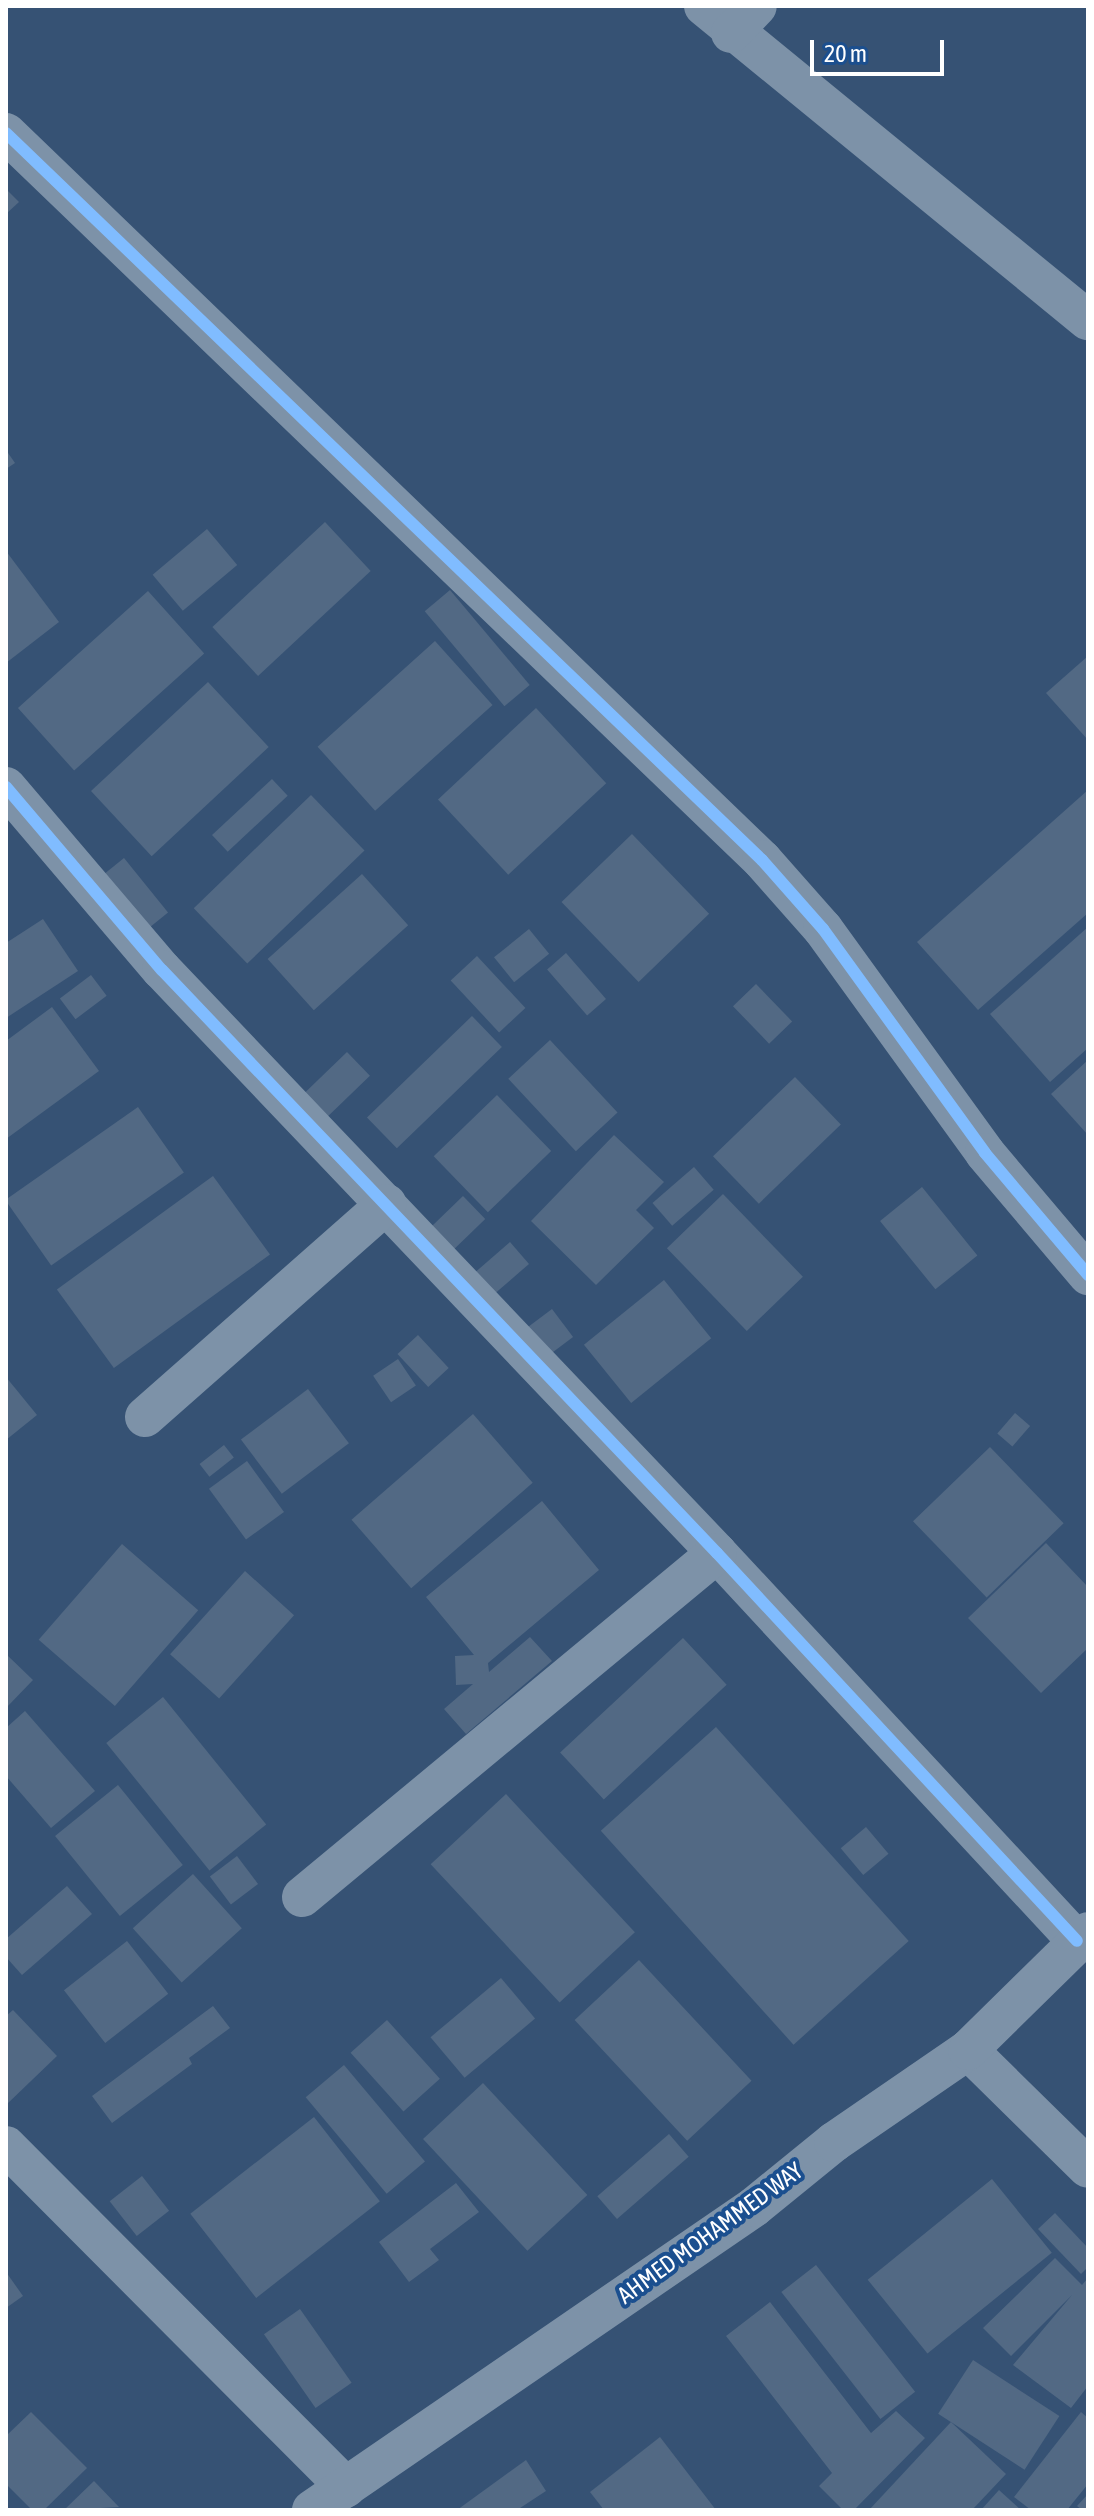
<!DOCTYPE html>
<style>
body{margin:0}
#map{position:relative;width:1094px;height:2516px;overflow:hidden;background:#365274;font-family:"Asap Condensed",sans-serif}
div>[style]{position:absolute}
.building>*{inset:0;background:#526984;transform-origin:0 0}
.street>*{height:40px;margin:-20px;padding:0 20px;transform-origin:20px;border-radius:20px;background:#7d92a8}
.cycleway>*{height:12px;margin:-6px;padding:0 6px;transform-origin:6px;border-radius:6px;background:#80bcff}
span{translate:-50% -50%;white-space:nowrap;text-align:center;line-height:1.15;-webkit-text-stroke:8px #1b4f8f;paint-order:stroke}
.street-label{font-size:24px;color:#fff}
.frame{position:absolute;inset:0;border:8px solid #fff;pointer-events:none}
.scale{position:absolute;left:810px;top:40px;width:134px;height:36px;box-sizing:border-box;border:4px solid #fff;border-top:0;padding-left:10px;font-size:24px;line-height:28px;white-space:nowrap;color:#fff;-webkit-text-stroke:6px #1b4f8f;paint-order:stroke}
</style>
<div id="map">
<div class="building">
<i style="clip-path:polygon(6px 189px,19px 202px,6px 214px)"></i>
<i style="clip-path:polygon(6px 450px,15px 463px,6px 469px)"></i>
<i style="left:325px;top:522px;width:67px;height:154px;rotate:47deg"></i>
<i style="left:207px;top:529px;width:47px;height:71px;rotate:50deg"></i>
<i style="clip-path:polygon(6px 551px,59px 622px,6px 663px)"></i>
<i style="left:450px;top:590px;width:124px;height:33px;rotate:50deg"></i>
<i style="left:148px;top:591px;width:84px;height:175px;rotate:48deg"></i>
<i style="left:435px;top:641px;width:86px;height:158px;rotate:48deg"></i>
<i style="clip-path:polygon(1088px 656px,1088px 740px,1046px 693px)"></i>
<i style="left:208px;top:682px;width:89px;height:160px;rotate:47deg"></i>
<i style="left:536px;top:708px;width:103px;height:134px;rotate:47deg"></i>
<i style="left:272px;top:779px;width:23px;height:82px;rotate:47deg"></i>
<i style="clip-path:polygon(1088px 790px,1088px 913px,978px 1010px,917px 942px)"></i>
<i style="left:311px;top:795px;width:77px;height:163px;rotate:46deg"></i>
<i style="left:632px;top:834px;width:111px;height:98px;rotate:46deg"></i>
<i style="left:124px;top:858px;width:70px;height:39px;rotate:51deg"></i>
<i style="left:362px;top:874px;width:69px;height:127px;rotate:48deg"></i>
<i style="clip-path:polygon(43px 919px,78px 971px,6px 1018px,6px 943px)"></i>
<i style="clip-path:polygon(1088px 927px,1088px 1048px,1050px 1082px,990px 1014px)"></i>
<i style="left:529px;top:929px;width:32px;height:45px;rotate:51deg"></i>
<i style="left:566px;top:953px;width:61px;height:25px;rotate:49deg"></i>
<i style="left:477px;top:956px;width:71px;height:36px;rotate:47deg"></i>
<i style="left:91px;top:975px;width:26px;height:39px;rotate:53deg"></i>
<i style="left:756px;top:984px;width:52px;height:32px;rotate:46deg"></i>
<i style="clip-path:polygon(52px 1007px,99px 1071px,6px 1139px,6px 1041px)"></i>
<i style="left:472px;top:1016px;width:43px;height:146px;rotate:46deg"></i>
<i style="left:550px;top:1040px;width:99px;height:57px;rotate:47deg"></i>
<i style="left:347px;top:1052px;width:33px;height:63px;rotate:46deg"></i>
<i style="clip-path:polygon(1088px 1060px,1088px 1135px,1051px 1094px)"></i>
<i style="left:795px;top:1077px;width:66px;height:114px;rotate:46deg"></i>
<i style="left:497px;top:1095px;width:78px;height:88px;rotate:46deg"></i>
<i style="left:138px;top:1107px;width:80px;height:162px;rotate:55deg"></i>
<i style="clip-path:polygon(614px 1135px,664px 1182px,636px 1210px,654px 1228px,596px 1285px,531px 1221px)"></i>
<i style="left:694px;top:1167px;width:30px;height:55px;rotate:49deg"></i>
<i style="left:213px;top:1176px;width:97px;height:193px;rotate:54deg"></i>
<i style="left:922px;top:1187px;width:88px;height:54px;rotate:51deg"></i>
<i style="left:723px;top:1194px;width:115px;height:78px;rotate:46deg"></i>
<i style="left:463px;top:1196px;width:32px;height:51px;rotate:46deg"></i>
<i style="left:510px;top:1242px;width:29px;height:46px;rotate:49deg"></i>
<i style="left:664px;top:1280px;width:75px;height:103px;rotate:51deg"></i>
<i style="left:552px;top:1309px;width:35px;height:40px;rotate:53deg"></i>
<i style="left:418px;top:1335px;width:45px;height:28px;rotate:47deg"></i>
<i style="left:398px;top:1359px;width:32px;height:30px;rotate:56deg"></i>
<i style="clip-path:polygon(6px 1377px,37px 1415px,6px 1440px)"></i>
<i style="left:308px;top:1389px;width:68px;height:84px;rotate:53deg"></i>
<i style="left:1015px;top:1413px;width:20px;height:27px;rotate:41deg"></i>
<i style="left:473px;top:1414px;width:91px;height:161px;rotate:49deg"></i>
<i style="left:224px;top:1445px;width:16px;height:31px;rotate:52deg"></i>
<i style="left:990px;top:1447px;width:106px;height:107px;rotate:46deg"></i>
<i style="left:247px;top:1461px;width:63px;height:47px;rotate:54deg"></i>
<i style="clip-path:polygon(542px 1501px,599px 1570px,488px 1663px,489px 1672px,530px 1637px,552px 1661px,466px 1734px,444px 1709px,473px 1684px,456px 1685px,455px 1656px,474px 1655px,426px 1597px)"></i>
<i style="clip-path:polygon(1046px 1543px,1088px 1587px,1088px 1648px,1041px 1693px,968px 1618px)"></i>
<i style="left:122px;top:1544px;width:101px;height:127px;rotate:41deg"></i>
<i style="left:245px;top:1571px;width:66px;height:112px;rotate:42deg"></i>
<i style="left:683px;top:1638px;width:64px;height:168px;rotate:47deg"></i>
<i style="clip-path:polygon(6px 1654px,33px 1680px,6px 1708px)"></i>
<i style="left:163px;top:1697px;width:164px;height:73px;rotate:51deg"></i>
<i style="clip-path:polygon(25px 1711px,95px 1791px,51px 1828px,6px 1776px,6px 1728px)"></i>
<i style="left:716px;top:1727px;width:288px;height:155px;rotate:48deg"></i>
<i style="left:118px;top:1785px;width:103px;height:81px;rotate:51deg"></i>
<i style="left:506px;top:1794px;width:189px;height:103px;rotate:47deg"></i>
<i style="left:866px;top:1827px;width:35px;height:33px;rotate:50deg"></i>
<i style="left:237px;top:1856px;width:35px;height:34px;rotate:53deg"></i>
<i style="left:193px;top:1874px;width:73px;height:81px;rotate:48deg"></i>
<i style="clip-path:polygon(67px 1886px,92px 1914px,22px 1975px,6px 1957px,6px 1939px)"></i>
<i style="left:127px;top:1941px;width:67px;height:80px;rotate:52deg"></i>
<i style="left:639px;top:1960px;width:165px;height:88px;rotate:47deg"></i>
<i style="left:501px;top:1978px;width:53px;height:92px;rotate:50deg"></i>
<i style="clip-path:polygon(213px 2006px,230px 2028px,189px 2058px,192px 2064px,112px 2123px,92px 2096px)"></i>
<i style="clip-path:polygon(13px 2010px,57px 2056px,6px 2105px,6px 2016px)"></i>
<i style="left:387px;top:2020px;width:79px;height:49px;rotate:48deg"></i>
<i style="left:344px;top:2065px;width:126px;height:50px;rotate:50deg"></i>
<i style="left:483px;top:2083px;width:153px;height:82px;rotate:47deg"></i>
<i style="left:314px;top:2117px;width:107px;height:157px;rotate:52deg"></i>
<i style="left:669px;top:2134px;width:30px;height:95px;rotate:49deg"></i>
<i style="left:142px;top:2176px;width:44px;height:41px;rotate:52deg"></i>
<i style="left:992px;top:2179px;width:95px;height:160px;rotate:51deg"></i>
<i style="clip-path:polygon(456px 2183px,479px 2212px,430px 2249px,439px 2260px,409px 2282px,379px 2242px)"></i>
<i style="clip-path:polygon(1055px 2213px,1088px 2248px,1088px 2267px,1081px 2274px,1038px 2229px)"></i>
<i style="clip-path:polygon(1055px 2258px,1082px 2285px,1088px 2278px,1088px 2386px,1071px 2408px,1013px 2365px,1072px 2295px,1011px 2356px,983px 2328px)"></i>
<i style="left:816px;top:2265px;width:161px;height:44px;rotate:52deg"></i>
<i style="clip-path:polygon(6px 2272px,23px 2296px,6px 2308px)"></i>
<i style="clip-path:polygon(770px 2302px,871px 2433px,896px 2411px,925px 2438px,854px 2510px,843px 2510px,819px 2486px,832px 2473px,726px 2336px)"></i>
<i style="left:300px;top:2309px;width:90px;height:44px;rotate:55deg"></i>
<i style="left:973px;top:2360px;width:103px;height:64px;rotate:33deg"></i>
<i style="clip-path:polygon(31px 2412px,87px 2468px,44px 2510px,32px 2510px,6px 2484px,6px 2436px)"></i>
<i style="clip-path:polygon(1081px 2412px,1088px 2418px,1088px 2484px,1067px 2510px,1031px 2510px,1014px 2497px)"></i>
<i style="clip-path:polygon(951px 2422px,1006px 2474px,972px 2510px,869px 2510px)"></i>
<i style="clip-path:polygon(660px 2437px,716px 2510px,604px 2510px,590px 2492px)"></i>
<i style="clip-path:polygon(526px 2460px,546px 2491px,517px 2510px,457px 2510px)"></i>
<i style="clip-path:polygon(94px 2481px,119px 2507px,64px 2510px)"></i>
<i style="clip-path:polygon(999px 2490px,1021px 2510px,981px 2510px)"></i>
<i style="clip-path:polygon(1088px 2494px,1088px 2510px,1082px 2510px,1077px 2506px)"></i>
</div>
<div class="street">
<i style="left:704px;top:6px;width:496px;rotate:39.3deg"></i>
<i style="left:731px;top:33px;width:37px;rotate:-46deg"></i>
<i style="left:6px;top:133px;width:1049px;rotate:43.88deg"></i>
<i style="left:762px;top:860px;width:92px;rotate:48.5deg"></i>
<i style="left:823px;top:929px;width:276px;rotate:54.1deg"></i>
<i style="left:985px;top:1153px;width:160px;rotate:49.8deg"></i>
<i style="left:6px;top:787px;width:240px;rotate:49.6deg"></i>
<i style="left:162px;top:970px;width:805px;rotate:46.41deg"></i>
<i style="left:717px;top:1553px;width:529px;rotate:47.14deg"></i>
<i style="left:145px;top:1417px;width:322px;rotate:-41.4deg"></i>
<i style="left:302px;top:1897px;width:539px;rotate:-39.66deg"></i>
<i style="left:968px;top:2050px;width:168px;rotate:44.5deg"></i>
<i style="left:6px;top:2146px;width:482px;rotate:45.1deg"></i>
<i style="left:312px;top:2510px;width:536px;rotate:-34.43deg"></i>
<i style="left:754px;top:2207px;width:103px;rotate:-39.1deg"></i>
<i style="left:834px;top:2142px;width:163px;rotate:-34.5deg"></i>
<i style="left:968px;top:2050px;width:168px;rotate:-44.5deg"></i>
</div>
<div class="cycleway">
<i style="left:6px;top:133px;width:1049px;rotate:43.88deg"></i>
<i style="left:762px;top:860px;width:92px;rotate:48.5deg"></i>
<i style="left:823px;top:929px;width:276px;rotate:54.1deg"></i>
<i style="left:985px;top:1153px;width:160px;rotate:49.8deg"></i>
<i style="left:6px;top:787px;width:240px;rotate:49.6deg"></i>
<i style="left:162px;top:970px;width:805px;rotate:46.41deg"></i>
<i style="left:717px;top:1553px;width:529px;rotate:47.14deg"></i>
</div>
<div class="street-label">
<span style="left:710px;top:2233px;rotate:-36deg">AHMED MOHAMMED WAY</span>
</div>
<div class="frame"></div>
<div class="scale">20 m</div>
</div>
